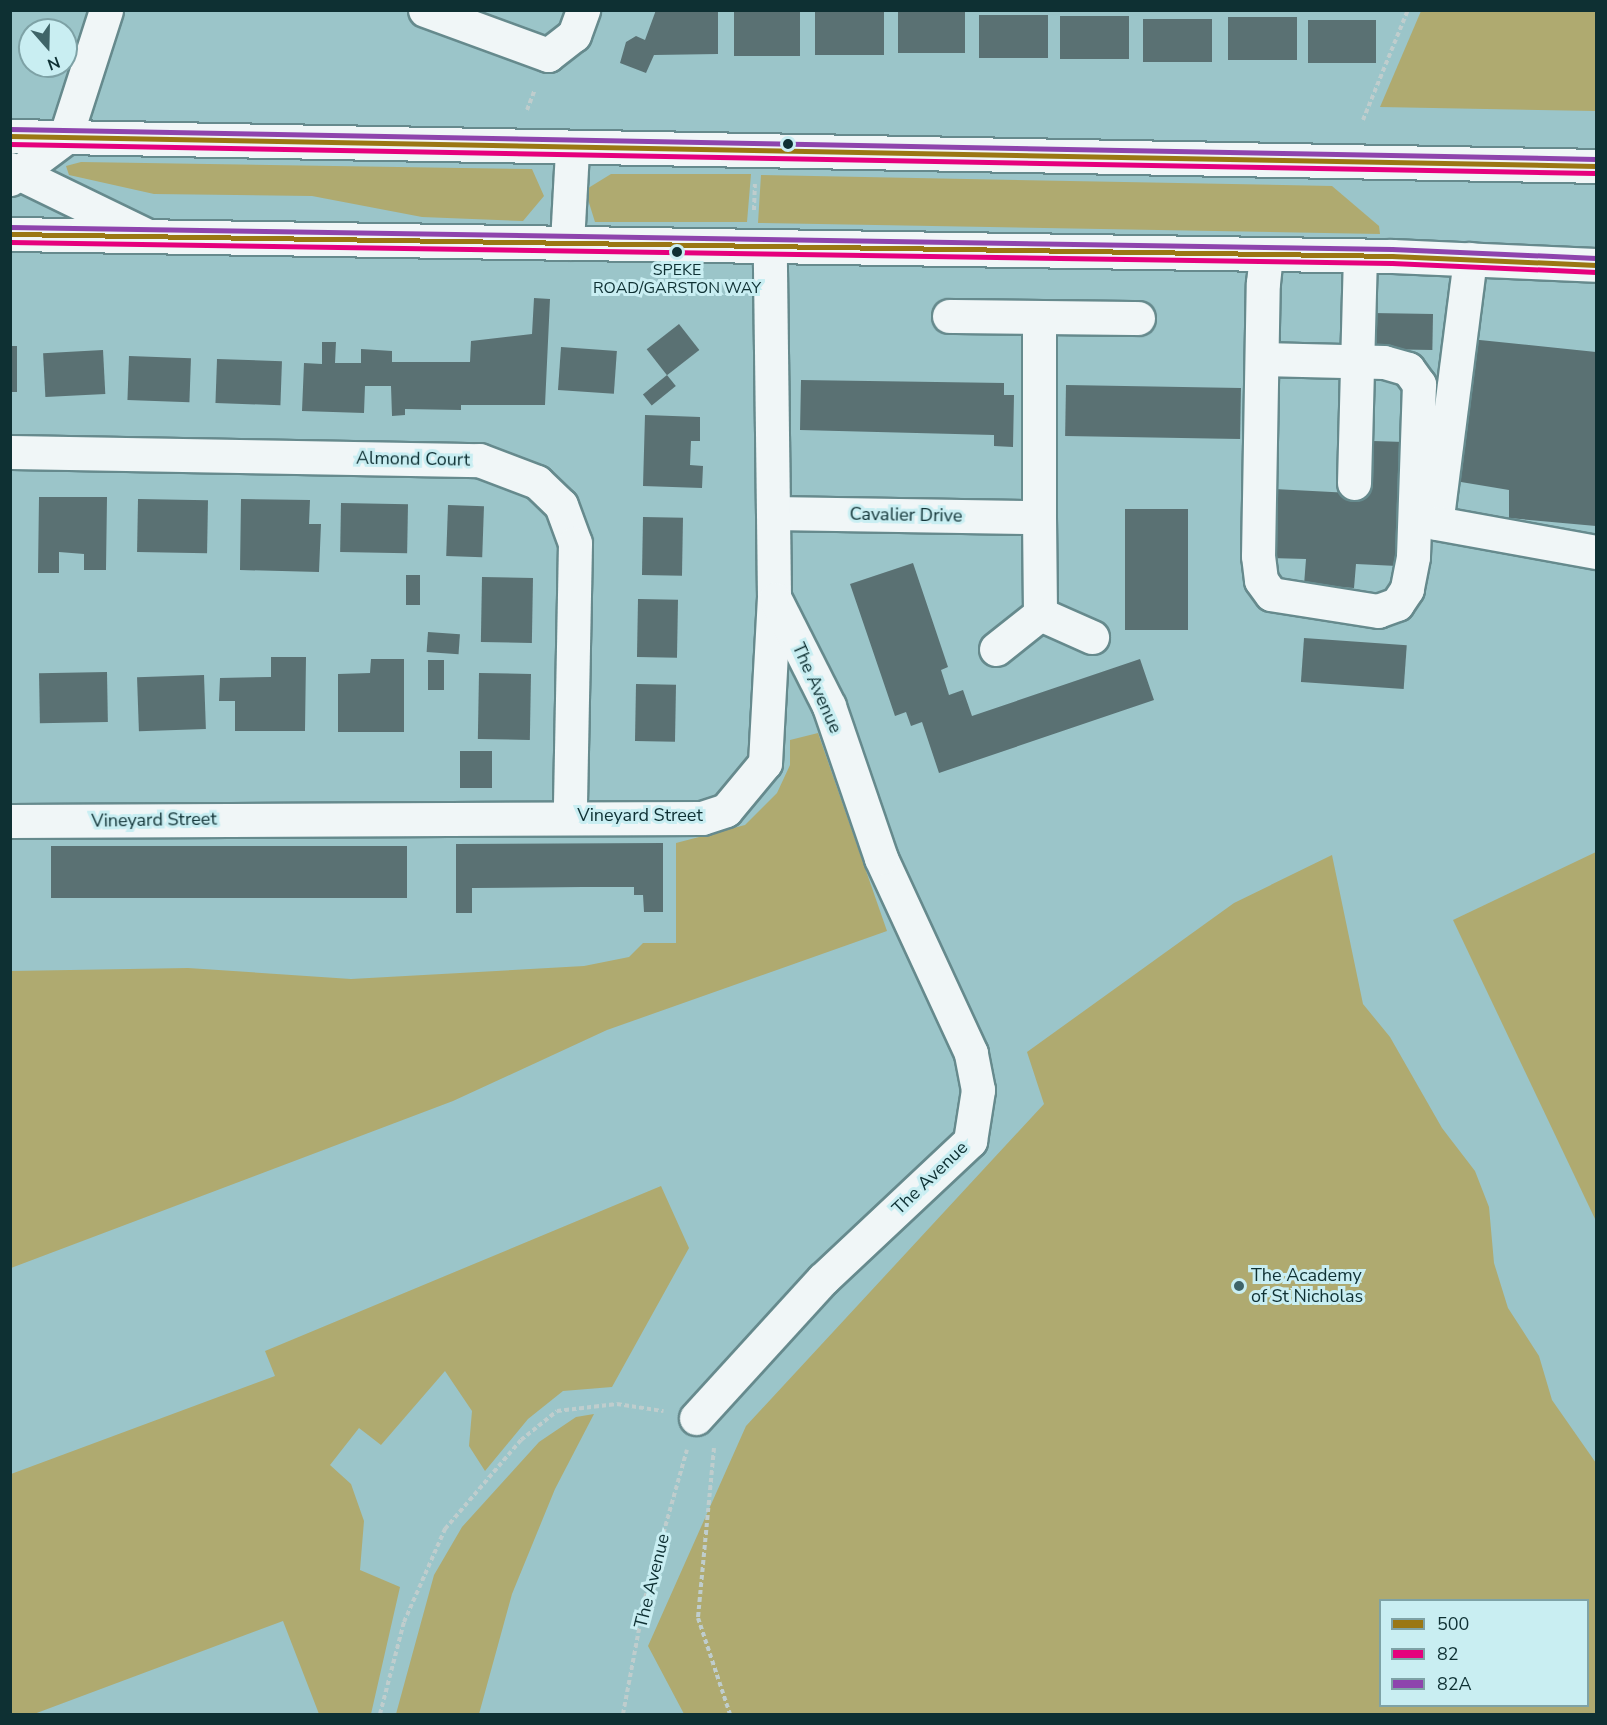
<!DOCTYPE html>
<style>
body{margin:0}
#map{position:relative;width:1607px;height:1725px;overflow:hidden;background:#9bc5c9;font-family:"Nunito Sans",sans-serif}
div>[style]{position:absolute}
.green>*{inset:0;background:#afaa70}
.building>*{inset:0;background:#5a7173;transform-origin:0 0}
.path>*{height:4px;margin-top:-2px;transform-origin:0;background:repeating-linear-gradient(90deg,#bfcdcd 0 4.5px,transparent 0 7.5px)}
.roads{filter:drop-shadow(2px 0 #668a8d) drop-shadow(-2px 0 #668a8d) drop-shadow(0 2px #668a8d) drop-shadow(0 -2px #668a8d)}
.minor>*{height:33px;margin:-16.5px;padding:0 16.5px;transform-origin:16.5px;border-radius:16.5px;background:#f0f6f7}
.highway>*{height:33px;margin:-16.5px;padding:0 16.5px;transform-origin:16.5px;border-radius:16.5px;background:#f0f6f7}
.bus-1>*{height:4.5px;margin:-2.25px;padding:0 2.25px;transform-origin:2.25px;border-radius:2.25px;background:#9a7714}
.bus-2>*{height:4.5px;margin:-2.25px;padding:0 2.25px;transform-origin:2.25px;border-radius:2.25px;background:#e5007d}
.bus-3>*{height:4.5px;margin:-2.25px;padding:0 2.25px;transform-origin:2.25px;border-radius:2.25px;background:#8e44ad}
.dots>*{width:16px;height:16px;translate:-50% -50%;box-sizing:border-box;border:3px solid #c9eef2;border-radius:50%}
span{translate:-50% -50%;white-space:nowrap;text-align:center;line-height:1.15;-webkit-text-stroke:6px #c9eef2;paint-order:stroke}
.bus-label{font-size:16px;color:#0e3033}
.street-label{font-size:18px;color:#0e3033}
.poi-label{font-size:18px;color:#0e3033}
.left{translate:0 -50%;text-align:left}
.frame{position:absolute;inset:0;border:12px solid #0e3033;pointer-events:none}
.legend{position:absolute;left:1379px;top:1599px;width:210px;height:108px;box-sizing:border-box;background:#c9eef2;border:2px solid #7ea2a6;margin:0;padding:8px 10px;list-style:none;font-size:18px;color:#0e3033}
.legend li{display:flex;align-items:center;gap:12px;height:30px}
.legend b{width:30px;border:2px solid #7ea2a6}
.north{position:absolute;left:18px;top:18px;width:60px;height:60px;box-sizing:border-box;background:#c9eef2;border:2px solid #7ea2a6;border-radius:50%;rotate:160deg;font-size:16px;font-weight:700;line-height:24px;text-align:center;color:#0e3033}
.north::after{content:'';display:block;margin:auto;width:21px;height:27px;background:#3f6468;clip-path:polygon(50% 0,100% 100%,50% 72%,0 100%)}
</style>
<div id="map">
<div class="green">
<i style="clip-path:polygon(1421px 11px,1596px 11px,1596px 111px,1380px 107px)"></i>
<i style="clip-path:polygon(81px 162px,532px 169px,544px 196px,523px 221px,422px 217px,312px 196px,154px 194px,69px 175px,66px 166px)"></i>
<i style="clip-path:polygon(611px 174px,751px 174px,747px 222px,595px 222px,585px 190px)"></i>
<i style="clip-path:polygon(761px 175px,1332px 186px,1379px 226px,1380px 234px,758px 223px)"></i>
<i style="clip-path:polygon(818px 733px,887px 931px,607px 1030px,453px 1101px,11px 1268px,11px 971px,188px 968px,351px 979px,584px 966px,629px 957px,643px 943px,676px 943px,676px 843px,745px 825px,777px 793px,790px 765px,790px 740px)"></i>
<i style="clip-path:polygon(1596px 852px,1596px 1221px,1453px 920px)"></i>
<i style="clip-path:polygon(evenodd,1332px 855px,1363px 1004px,1390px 1037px,1442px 1128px,1475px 1171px,1489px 1207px,1494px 1263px,1508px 1308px,1539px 1356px,1552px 1400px,1596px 1463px,1596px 1714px,684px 1714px,648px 1646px,746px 1426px,1044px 1104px,1027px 1052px,1234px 903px,1332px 855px,1380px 1600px,1588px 1600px,1588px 1706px,1380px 1706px,1380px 1600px)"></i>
<i style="clip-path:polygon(661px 1186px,689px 1248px,612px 1387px,563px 1391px,528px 1419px,485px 1471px,469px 1446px,472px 1411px,445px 1371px,381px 1445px,359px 1428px,330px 1465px,351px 1484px,364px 1521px,360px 1570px,400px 1587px,371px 1714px,319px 1714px,283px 1621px,34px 1714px,11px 1714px,11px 1474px,275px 1376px,265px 1351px)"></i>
<i style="clip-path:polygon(594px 1414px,555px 1489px,512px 1594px,479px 1714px,396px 1714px,434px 1575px,462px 1527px,539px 1442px,576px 1417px)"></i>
</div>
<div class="building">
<i style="clip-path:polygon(656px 10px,718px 12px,718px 54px,654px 55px,646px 73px,620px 63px,626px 42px,636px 36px,645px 40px)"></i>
<i style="left:800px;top:10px;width:46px;height:66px;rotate:90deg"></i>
<i style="left:898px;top:10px;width:67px;height:43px"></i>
<i style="left:815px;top:11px;width:69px;height:44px"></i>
<i style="left:979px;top:15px;width:69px;height:43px"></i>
<i style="left:1060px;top:16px;width:69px;height:43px"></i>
<i style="left:1228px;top:17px;width:69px;height:43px"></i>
<i style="left:1143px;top:19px;width:69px;height:43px"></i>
<i style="left:1308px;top:20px;width:68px;height:43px"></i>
<i style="clip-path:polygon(534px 298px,550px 299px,545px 405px,461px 405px,461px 410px,405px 409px,405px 415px,392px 416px,391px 386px,365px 386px,364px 413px,302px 411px,304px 363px,322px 364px,322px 342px,336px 342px,335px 363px,361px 363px,361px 349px,392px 351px,392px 362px,470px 362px,471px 341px,532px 334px)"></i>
<i style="left:1372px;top:313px;width:61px;height:36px;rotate:1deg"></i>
<i style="left:679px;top:324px;width:33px;height:41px;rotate:52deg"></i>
<i style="clip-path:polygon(1470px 339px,1596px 352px,1596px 526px,1509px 518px,1509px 490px,1455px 481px)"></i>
<i style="left:10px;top:346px;width:7px;height:46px"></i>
<i style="left:561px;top:347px;width:56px;height:43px;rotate:4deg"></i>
<i style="left:103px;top:350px;width:44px;height:60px;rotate:87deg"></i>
<i style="left:129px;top:356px;width:62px;height:44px;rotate:2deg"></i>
<i style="left:217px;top:359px;width:65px;height:44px;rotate:2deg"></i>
<i style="left:667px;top:375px;width:14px;height:31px;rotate:51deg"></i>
<i style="clip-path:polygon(801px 380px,1004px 383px,1004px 395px,1014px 395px,1013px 447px,994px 446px,994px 435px,800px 430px)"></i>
<i style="left:1066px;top:385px;width:175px;height:51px;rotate:1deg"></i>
<i style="clip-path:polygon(645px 415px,700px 417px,700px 441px,691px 441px,690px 465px,703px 466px,702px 488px,643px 486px)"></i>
<i style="clip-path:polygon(1373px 441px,1404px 442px,1397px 566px,1356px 564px,1354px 588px,1304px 585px,1306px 559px,1270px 558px,1274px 489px,1370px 494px)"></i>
<i style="clip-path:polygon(39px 497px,107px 497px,106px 570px,84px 570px,84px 554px,59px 552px,59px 573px,38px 573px)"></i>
<i style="left:138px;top:499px;width:70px;height:53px;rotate:1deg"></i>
<i style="clip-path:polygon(241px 499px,310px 500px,309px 524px,321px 524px,319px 572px,240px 570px)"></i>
<i style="left:341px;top:503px;width:67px;height:49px;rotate:1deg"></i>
<i style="left:448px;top:505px;width:36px;height:51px;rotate:2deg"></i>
<i style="left:1125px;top:509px;width:63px;height:121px"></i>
<i style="left:643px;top:517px;width:40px;height:58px;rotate:1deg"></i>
<i style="clip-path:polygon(913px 563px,948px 667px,941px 670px,949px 695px,963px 690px,972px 716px,1140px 659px,1154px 700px,939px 773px,922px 722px,911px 726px,906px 712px,895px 716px,850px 584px)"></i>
<i style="left:406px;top:575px;width:14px;height:30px"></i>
<i style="left:482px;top:577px;width:51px;height:65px;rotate:1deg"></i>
<i style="left:638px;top:599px;width:40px;height:58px;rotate:1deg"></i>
<i style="left:428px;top:632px;width:32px;height:20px;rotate:4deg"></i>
<i style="left:1304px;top:638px;width:103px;height:44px;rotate:4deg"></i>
<i style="clip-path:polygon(271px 657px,306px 657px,305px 731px,235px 731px,235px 701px,219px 701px,220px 678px,271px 677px)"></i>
<i style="clip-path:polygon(371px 659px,404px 659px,404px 732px,338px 732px,338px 674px,370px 673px)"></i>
<i style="left:428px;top:660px;width:16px;height:30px"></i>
<i style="left:107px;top:672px;width:50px;height:68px;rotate:89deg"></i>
<i style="left:479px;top:673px;width:52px;height:66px;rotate:1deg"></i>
<i style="left:204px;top:675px;width:54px;height:67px;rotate:88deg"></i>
<i style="left:636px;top:684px;width:40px;height:57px;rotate:1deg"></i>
<i style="left:460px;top:751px;width:32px;height:37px"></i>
<i style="clip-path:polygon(663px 843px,663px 912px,644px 912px,643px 895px,634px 895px,634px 887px,583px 887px,472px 888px,472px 913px,456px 913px,456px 844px)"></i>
<i style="left:407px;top:846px;width:52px;height:356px;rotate:90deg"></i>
</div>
<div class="path">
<i style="left:527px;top:110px;width:22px;rotate:-69deg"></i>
<i style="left:1363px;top:120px;width:119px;rotate:-67.8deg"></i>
<i style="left:754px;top:210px;width:26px;rotate:-88deg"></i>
<i style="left:714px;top:1448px;width:171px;rotate:95.4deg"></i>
<i style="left:698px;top:1618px;width:101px;rotate:71.6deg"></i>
<i style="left:380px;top:1714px;width:95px;rotate:-75.4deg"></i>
<i style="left:404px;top:1622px;width:102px;rotate:-66.2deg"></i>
<i style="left:445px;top:1529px;width:117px;rotate:-49.5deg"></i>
<i style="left:521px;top:1440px;width:46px;rotate:-38.9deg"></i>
<i style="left:557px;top:1411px;width:60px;rotate:-6.7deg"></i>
<i style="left:617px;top:1404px;width:47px;rotate:8.7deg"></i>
<i style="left:623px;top:1714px;width:118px;rotate:-79.3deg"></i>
<i style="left:645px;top:1598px;width:154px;rotate:-74.2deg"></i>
</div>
<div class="roads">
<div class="minor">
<i style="left:425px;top:10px;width:131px;rotate:20.1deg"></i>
<i style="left:548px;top:55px;width:33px;rotate:-38deg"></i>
<i style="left:574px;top:35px;width:27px;rotate:-70deg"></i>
<i style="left:10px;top:169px;width:153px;rotate:25.9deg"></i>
<i style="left:10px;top:179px;width:69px;rotate:-36.7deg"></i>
<i style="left:65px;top:138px;width:134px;rotate:-72.2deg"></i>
<i style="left:1470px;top:259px;width:266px;rotate:97.3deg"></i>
<i style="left:1436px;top:523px;width:163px;rotate:10.3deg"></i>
<i style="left:949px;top:316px;width:189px;rotate:0.6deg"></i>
<i style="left:1262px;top:359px;width:122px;rotate:1.4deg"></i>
<i style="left:1384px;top:362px;width:25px;rotate:16deg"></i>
<i style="left:1408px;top:369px;width:19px;rotate:54deg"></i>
<i style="left:1419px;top:384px;width:173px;rotate:92deg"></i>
<i style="left:1413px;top:557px;width:33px;rotate:101deg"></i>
<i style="left:1407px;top:589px;width:18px;rotate:124deg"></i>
<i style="left:1397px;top:604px;width:20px;rotate:160deg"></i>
<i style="left:1378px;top:611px;width:108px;rotate:-171deg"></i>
<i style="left:1271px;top:594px;width:17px;rotate:-126deg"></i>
<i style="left:1261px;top:580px;width:24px;rotate:-97deg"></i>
<i style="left:1258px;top:556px;width:273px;rotate:-89deg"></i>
<i style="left:1263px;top:283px;width:28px;rotate:-84deg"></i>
<i style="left:10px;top:452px;width:469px;rotate:1deg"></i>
<i style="left:479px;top:460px;width:62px;rotate:20.8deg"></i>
<i style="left:537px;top:482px;width:33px;rotate:44deg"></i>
<i style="left:561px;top:505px;width:40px;rotate:69.8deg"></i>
<i style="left:575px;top:543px;width:272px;rotate:91.1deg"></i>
<i style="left:1354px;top:483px;width:227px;rotate:-88.5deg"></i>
<i style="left:774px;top:513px;width:265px;rotate:0.9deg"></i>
<i style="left:1039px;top:517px;width:97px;rotate:89.4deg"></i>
<i style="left:1040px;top:614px;width:57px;rotate:23.9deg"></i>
<i style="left:1039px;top:517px;width:197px;rotate:-90deg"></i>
<i style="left:996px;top:649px;width:56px;rotate:-38.5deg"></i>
<i style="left:10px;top:821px;width:692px;rotate:-0.25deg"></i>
<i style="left:702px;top:818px;width:25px;rotate:-18deg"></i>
<i style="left:726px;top:810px;width:61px;rotate:-50.3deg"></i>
<i style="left:765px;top:763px;width:166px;rotate:-86.9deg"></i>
<i style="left:774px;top:597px;width:350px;rotate:-90.7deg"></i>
<i style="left:696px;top:1418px;width:188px;rotate:-47.6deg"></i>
<i style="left:823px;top:1279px;width:202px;rotate:-43.2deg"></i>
<i style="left:970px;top:1141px;width:52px;rotate:-81.1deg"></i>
<i style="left:978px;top:1090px;width:38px;rotate:-101deg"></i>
<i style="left:971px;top:1053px;width:215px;rotate:-114.8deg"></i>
<i style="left:881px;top:858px;width:161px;rotate:-108.9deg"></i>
<i style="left:829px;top:706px;width:120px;rotate:-116.8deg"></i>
</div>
<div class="highway">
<i style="left:10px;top:136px;width:1586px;rotate:1.08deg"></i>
<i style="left:10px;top:234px;width:1382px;rotate:0.91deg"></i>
<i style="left:1392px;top:256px;width:204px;rotate:2.5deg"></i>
<i style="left:567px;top:243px;width:93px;rotate:-86.9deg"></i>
</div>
</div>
<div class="bus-1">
<i style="left:10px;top:136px;width:1586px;rotate:1.08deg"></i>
<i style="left:10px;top:234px;width:1382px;rotate:0.91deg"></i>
<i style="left:1392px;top:256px;width:204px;rotate:2.5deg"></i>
</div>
<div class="bus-2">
<i style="left:10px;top:144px;width:1586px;rotate:1.05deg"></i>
<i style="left:10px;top:242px;width:1382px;rotate:0.87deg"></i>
<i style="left:1392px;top:263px;width:204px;rotate:2.5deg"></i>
</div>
<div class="bus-3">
<i style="left:10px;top:129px;width:1586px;rotate:1.08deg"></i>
<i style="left:10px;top:227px;width:1382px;rotate:0.91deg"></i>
<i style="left:1392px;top:249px;width:204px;rotate:2.5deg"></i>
</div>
<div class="dots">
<i style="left:788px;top:144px;background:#0e3033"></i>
<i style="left:677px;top:252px;background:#0e3033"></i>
<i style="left:1239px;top:1286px;background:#3f6468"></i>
</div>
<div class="bus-label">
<span style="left:677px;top:279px">SPEKE<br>ROAD/GARSTON WAY</span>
</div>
<div class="street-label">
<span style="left:413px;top:459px;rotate:1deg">Almond Court</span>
<span style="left:906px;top:515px;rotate:1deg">Cavalier Drive</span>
<span style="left:817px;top:688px;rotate:66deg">The Avenue</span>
<span style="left:640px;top:815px">Vineyard Street</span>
<span style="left:154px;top:820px;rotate:-1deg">Vineyard Street</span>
<span style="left:930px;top:1178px;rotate:-44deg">The Avenue</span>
<span style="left:652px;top:1581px;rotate:-76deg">The Avenue</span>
</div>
<div class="poi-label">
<span class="left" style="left:1251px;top:1286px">The Academy<br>of St Nicholas</span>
</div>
<div class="frame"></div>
<ul class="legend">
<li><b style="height:8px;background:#9a7714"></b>500</li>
<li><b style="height:8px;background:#e5007d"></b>82</li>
<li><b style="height:8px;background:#8e44ad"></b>82A</li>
</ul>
<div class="north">N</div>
</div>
